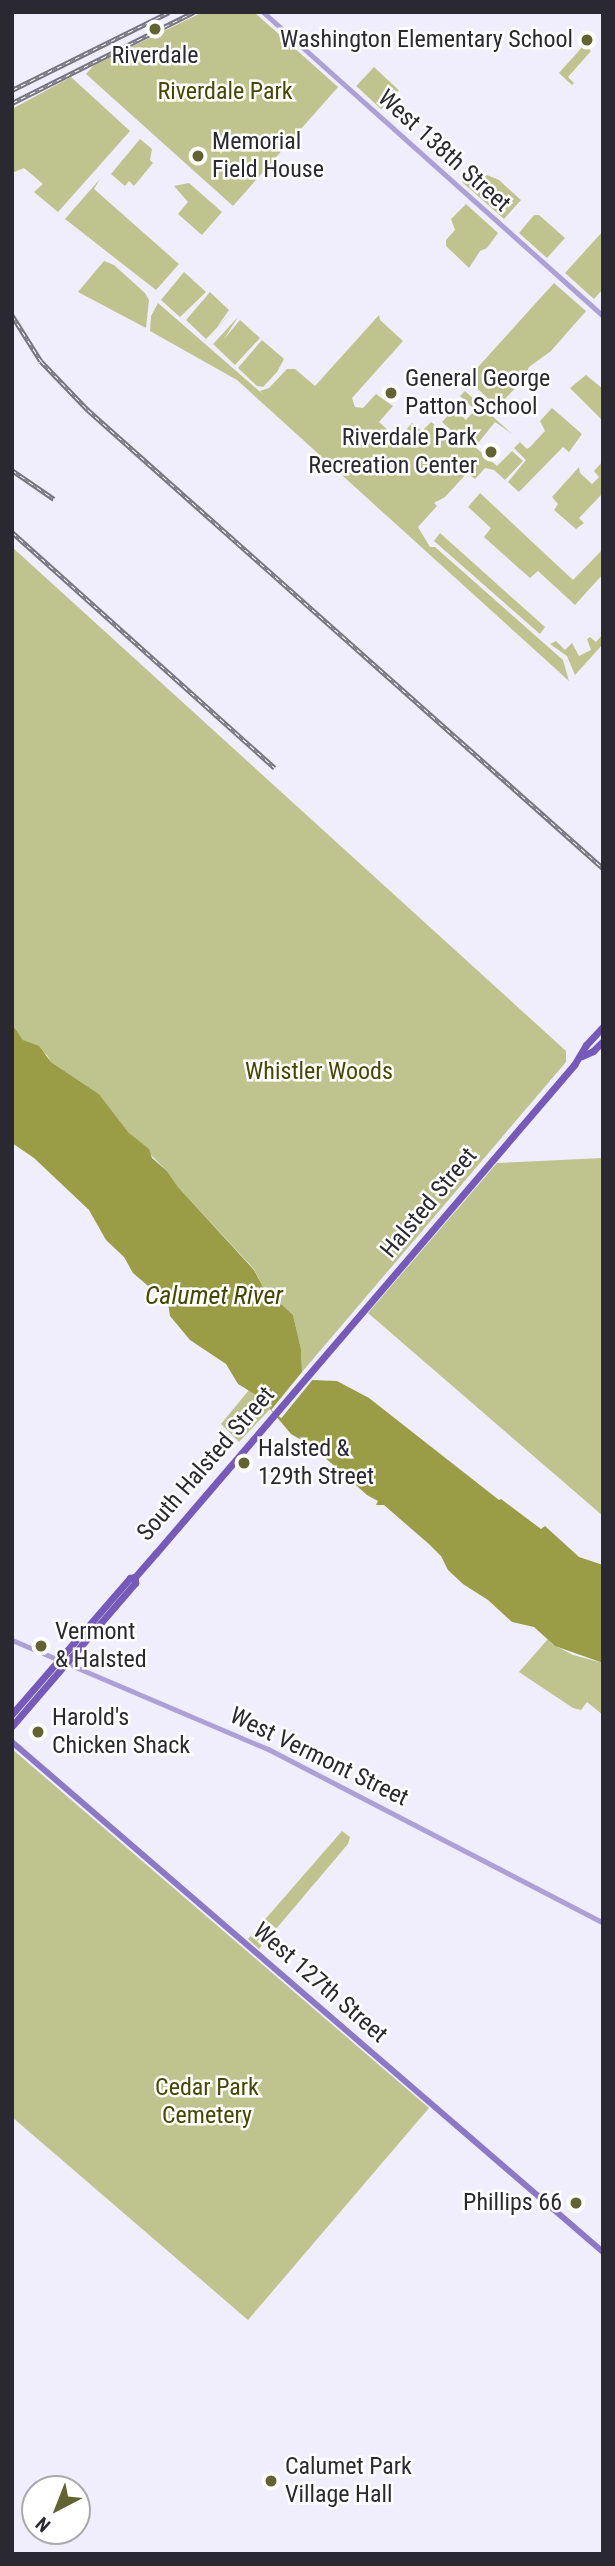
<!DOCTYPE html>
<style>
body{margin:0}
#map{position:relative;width:615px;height:2566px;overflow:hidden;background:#f0eefc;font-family:"Roboto Condensed",sans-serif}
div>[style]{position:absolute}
.green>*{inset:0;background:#bfc38e;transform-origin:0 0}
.water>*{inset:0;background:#9a9d45}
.pier>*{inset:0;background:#f0eefc;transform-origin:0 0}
.tertiary>*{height:5px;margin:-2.5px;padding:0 2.5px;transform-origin:2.5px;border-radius:2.5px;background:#aca0d6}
.secondary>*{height:6px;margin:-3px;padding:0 3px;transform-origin:3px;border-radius:3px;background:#8b78c6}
.primary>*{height:7px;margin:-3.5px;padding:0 3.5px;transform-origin:3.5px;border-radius:3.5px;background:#755ab9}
.rail>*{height:4.5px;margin-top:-2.25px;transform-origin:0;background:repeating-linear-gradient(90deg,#fff 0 5px,#76747f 0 10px);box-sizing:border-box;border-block:2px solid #76747f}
.dots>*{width:19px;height:19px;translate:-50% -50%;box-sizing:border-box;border:4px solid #fff;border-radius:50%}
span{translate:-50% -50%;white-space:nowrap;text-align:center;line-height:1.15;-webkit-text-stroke:5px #fff;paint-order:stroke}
.poi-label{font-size:24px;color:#2a2831}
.right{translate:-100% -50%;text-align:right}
.left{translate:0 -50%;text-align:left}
.park-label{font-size:24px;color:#464700}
.street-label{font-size:24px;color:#2a2831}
.water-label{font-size:26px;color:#464700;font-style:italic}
.frame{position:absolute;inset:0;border:14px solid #2a2831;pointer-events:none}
.north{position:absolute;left:21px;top:2475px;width:70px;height:70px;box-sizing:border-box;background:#fff;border:2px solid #aaa9ad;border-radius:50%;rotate:222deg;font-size:19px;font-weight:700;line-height:28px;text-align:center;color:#2a2831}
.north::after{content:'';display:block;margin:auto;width:24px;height:32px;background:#616330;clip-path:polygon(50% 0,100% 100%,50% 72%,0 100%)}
</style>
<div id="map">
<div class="green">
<i style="clip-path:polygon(203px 12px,254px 12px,338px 87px,233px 206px,86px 74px,94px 65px)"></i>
<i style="clip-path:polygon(585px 44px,591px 51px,568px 77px,574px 83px,572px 85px,559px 73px)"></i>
<i style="left:374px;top:67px;width:34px;height:26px;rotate:43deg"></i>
<i style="clip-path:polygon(71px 77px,130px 131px,58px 212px,34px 192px,43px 184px,24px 168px,12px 173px,12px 109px)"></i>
<i style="clip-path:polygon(140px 139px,152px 149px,150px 160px,153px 163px,134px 186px,129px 181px,125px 186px,111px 174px)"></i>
<i style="clip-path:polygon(487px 175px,499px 180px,521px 200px,504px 219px,462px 182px,466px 176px,476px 182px)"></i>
<i style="clip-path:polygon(100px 179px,94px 189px,179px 264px,156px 290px,65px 219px)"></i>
<i style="clip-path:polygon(189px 183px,222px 212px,202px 235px,178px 214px,188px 202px,174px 186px)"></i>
<i style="clip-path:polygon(466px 204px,498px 233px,487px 248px,480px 251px,469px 268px,446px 246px,446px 240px,455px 230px,451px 219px)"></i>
<i style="clip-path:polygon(534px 215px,539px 215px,565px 238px,547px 258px,519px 233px)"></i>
<i style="clip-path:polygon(603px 231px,603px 289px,594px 299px,565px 273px)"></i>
<i style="clip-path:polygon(104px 261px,114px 265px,145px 293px,149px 300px,146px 328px,78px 292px)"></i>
<i style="clip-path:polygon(184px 272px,206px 292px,180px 317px,161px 300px)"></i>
<i style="clip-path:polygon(554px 283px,586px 311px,551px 351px,529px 367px,522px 381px,502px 402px,500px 409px,470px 382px,469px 377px)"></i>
<i style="clip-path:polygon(210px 292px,229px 310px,217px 327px,234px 310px,206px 339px,186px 320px)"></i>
<i style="clip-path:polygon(158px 303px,265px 396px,260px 391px,269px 388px,287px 369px,295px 369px,315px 386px,379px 315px,380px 320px,403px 341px,352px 398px,355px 407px,363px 408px,376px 394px,393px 406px,379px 422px,398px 439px,412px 423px,422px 431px,431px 422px,447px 435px,451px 430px,442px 422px,454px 409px,466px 420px,475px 410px,460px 396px,465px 391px,512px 434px,495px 422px,475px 447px,497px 466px,512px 451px,523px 461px,505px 480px,494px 470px,485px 468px,475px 479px,467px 473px,445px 497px,434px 503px,437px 506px,418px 527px,430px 547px,435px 547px,563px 660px,569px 681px,237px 380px,150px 331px,151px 316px)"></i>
<i style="clip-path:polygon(238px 317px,224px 339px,240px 320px,260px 338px,235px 365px,213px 344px)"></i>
<i style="clip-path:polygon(262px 340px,284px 359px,277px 372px,263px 387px,257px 386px,238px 368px)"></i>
<i style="clip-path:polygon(586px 375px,603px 389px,603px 421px,570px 388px)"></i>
<i style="clip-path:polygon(552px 408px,582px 434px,569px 452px,563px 447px,519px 492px,508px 482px,526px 460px,514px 448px,520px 442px,527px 449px,530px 447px,545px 431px,540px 421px)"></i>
<i style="clip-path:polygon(603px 461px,603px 493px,579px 518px,584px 523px,576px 529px,554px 510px,558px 504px,552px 497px,579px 467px,580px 473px,592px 484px,599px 477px,594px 471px)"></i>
<i style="clip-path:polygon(480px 493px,573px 580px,603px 549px,603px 574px,575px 605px,538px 571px,530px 578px,484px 537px,491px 528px,468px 507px)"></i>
<i style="clip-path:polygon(440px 533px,545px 627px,540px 634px,434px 541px)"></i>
<i style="clip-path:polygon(12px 547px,566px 1051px,566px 1062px,302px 1372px,301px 1349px,293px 1315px,263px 1287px,254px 1269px,178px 1187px,167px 1171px,129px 1133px,99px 1094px,51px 1062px,47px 1055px,23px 1040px,12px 1024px)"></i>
<i style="clip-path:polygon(603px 634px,603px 644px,575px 675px,567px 656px,550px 644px,556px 641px,565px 650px,572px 643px,579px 656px,591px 650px,587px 639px,590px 637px,596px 642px)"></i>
<i style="clip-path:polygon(603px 1158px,603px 1516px,368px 1313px,497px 1163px)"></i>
<i style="clip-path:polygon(249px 1390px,272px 1407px,239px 1442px,221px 1424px)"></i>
<i style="clip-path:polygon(548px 1639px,552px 1644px,573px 1655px,603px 1663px,603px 1715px,587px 1702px,581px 1710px,573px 1708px,519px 1672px)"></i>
<i style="clip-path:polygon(12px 1749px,429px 2108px,248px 2320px,12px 2117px)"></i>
<i style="clip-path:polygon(342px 1831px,350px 1837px,348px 1844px,259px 1949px,248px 1939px)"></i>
</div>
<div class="water">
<i style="clip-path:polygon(12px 1024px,23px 1040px,39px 1046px,51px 1062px,99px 1094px,129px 1133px,149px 1149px,152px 1158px,167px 1171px,178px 1187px,254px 1270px,263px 1287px,293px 1315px,301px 1349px,302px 1372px,312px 1380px,337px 1381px,369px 1398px,499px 1500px,501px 1499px,541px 1529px,545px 1526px,579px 1557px,603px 1565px,603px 1663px,555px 1646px,534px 1627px,512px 1622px,488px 1600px,463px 1584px,448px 1570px,441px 1556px,430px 1545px,384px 1505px,376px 1505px,378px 1501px,367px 1495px,312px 1446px,291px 1434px,270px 1409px,272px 1405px,238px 1384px,226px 1364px,190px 1340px,170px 1316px,168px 1303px,133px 1273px,124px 1257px,106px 1240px,89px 1210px,34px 1158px,12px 1143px)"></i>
</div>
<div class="pier">
<i style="left:302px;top:1372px;width:13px;height:49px;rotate:39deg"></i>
</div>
<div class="tertiary">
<i style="left:263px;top:12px;width:456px;rotate:41.8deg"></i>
<i style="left:12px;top:1640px;width:278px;rotate:23.1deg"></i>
<i style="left:268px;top:1749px;width:377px;rotate:27.4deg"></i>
</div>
<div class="secondary">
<i style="left:12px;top:1742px;width:781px;rotate:40.79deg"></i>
</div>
<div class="primary">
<i style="left:582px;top:1056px;width:12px;rotate:-24deg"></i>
<i style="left:593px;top:1051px;width:14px;rotate:-45deg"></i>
<i style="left:12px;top:1714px;width:180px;rotate:-49.1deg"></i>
<i style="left:130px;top:1578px;width:5px;rotate:-11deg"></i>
<i style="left:135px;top:1577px;width:32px;rotate:-49deg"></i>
<i style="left:156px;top:1553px;width:643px;rotate:-49.42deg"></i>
<i style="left:574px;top:1065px;width:23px;rotate:-59deg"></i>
<i style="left:586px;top:1045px;width:25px;rotate:-47deg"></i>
<i style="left:12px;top:1726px;width:189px;rotate:-49.3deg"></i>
<i style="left:135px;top:1583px;width:6px;rotate:-90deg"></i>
</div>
<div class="rail">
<i style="left:12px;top:90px;width:175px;rotate:-26.4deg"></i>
<i style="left:12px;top:103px;width:203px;rotate:-26.6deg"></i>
<i style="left:12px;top:315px;width:54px;rotate:57.8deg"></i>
<i style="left:41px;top:361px;width:68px;rotate:46.2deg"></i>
<i style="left:88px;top:410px;width:689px;rotate:41.65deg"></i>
<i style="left:12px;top:470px;width:51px;rotate:34.6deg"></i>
<i style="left:12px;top:532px;width:353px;rotate:41.9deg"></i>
</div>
<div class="dots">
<i style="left:155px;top:29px;background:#616330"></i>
<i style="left:587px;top:40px;background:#616330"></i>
<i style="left:198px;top:156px;background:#616330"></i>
<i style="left:391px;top:393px;background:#616330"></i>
<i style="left:491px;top:452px;background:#616330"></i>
<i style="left:244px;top:1463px;background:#616330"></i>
<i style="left:41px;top:1646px;background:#616330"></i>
<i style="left:38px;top:1732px;background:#616330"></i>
<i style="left:576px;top:2203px;background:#616330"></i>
<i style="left:271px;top:2481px;background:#616330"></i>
</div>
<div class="poi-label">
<span class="right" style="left:573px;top:40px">Washington Elementary School</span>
<span style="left:155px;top:56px">Riverdale</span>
<span class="left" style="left:212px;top:156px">Memorial<br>Field House</span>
<span class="left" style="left:405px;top:393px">General George<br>Patton School</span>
<span class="right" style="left:477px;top:452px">Riverdale Park<br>Recreation Center</span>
<span class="left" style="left:258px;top:1463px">Halsted &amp;<br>129th Street</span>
<span class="left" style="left:55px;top:1646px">Vermont<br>&amp; Halsted</span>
<span class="left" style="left:52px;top:1732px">Harold's<br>Chicken Shack</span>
<span class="right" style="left:562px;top:2203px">Phillips 66</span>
<span class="left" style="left:285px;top:2481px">Calumet Park<br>Village Hall</span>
</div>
<div class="park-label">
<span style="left:225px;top:92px">Riverdale Park</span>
<span style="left:319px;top:1072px">Whistler Woods</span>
<span style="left:207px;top:2102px">Cedar Park<br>Cemetery</span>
</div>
<div class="street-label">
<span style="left:444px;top:151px;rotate:42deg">West 138th Street</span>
<span style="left:429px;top:1203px;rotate:-50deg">Halsted Street</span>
<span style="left:206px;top:1464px;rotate:-49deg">South Halsted Street</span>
<span style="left:319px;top:1757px;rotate:26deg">West Vermont Street</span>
<span style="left:320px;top:1983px;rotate:41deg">West 127th Street</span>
</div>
<div class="water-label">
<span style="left:214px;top:1296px">Calumet River</span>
</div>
<div class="frame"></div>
<div class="north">N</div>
</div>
